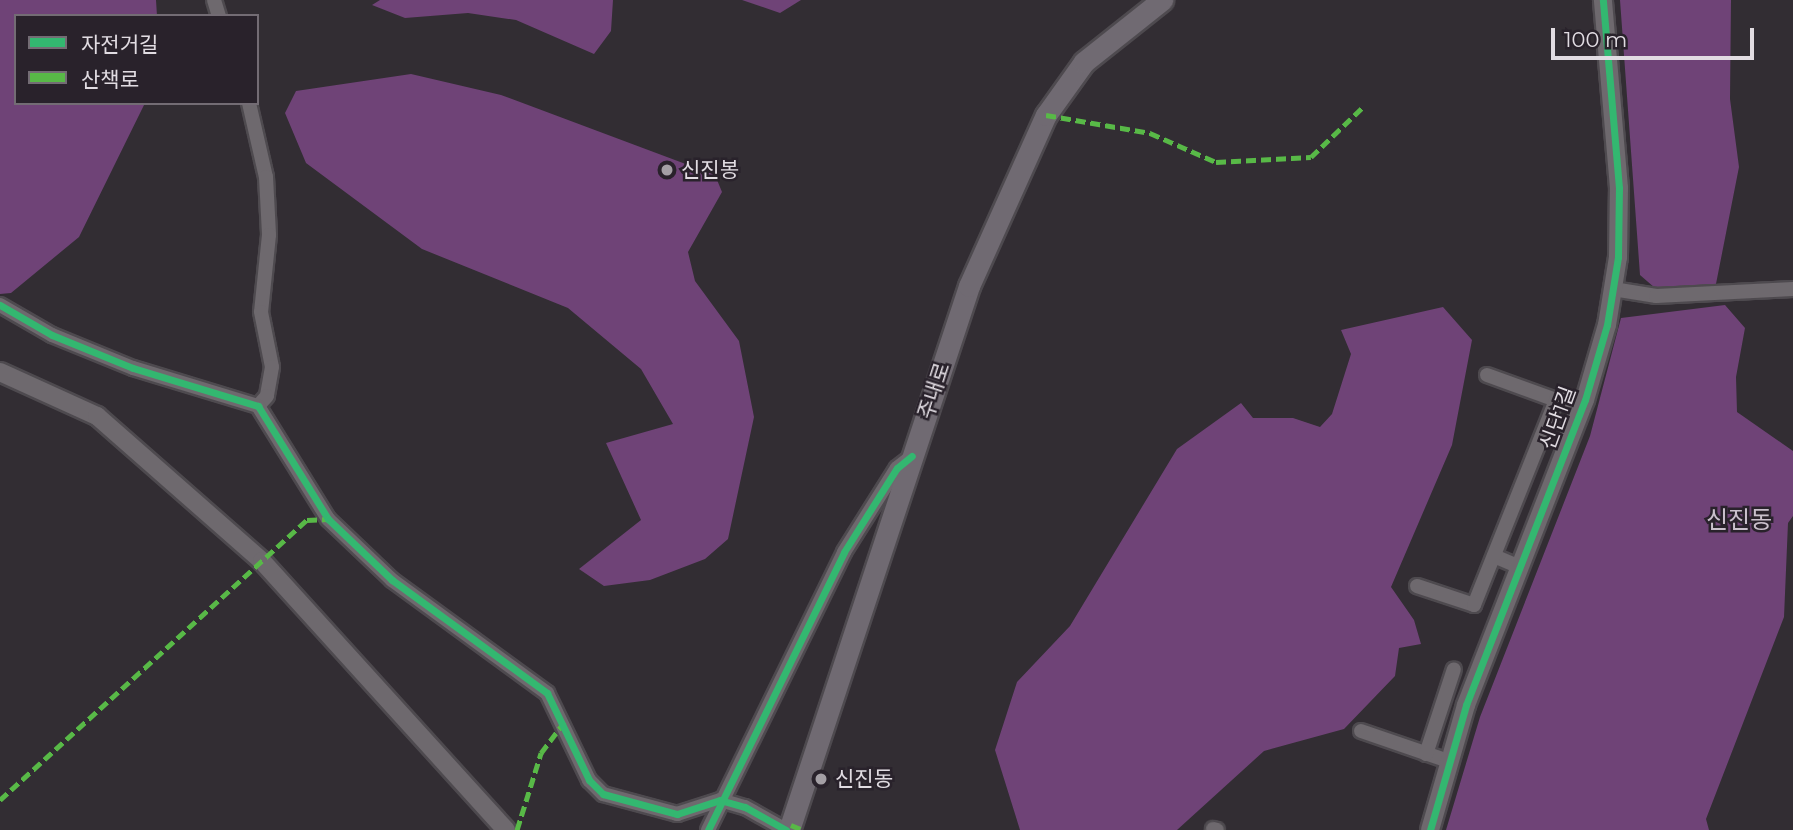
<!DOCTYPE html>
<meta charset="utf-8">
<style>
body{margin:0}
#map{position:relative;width:1793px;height:830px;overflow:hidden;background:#322d33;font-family:Montserrat,"Noto Sans KR",sans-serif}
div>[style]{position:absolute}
.forest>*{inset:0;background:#6f4377}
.roads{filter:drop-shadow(2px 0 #4e4a4f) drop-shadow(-2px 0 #4e4a4f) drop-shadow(0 2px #4e4a4f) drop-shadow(0 -2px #4e4a4f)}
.minor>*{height:14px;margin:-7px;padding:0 7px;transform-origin:7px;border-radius:7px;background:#6e696e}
.tertiary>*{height:18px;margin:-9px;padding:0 9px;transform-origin:9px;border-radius:9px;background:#6e696e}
.secondary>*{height:21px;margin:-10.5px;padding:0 10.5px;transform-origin:10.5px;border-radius:10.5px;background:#706a72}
.quiet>*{height:5px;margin-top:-2.5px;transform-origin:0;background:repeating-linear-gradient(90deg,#58b947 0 10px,transparent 0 15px)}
.cycleway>*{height:7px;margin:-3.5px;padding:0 3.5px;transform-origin:3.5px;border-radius:3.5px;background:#33b770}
.dots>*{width:19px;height:19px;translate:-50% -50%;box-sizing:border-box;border:4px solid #29222b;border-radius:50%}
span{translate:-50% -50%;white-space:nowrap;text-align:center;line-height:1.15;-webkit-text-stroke:5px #29222b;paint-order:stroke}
.poi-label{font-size:21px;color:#e1dce2}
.left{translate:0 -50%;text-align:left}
.street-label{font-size:21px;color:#e1dce2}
.quarter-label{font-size:24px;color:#cac0cc}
.legend{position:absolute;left:14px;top:14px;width:245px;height:91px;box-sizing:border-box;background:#29222b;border:2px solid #736c74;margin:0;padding:9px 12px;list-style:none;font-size:21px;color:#e1dce2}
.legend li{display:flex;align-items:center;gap:14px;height:35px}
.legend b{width:35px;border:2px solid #736c74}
.scale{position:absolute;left:1551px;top:28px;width:203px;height:32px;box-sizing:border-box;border:4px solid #e1dce2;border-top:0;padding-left:9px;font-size:21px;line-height:24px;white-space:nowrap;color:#e1dce2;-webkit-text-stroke:5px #29222b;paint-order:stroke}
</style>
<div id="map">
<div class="forest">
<i style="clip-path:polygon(0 0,156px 0,157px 16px,16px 16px,16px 103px,145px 103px,79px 237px,11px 293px,0 294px)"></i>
<i style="clip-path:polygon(380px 0,613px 0,611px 31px,594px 54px,516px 20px,468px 13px,405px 18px,372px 5px)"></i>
<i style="clip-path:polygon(742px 0,801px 0,780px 13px)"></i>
<i style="clip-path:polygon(1620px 0,1731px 0,1730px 99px,1739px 167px,1715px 289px,1655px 288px,1640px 275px)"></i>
<i style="clip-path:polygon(411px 74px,501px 95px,715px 175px,722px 192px,688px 252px,695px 281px,739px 341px,754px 417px,728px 539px,705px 559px,650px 580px,604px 586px,579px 569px,641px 520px,606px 443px,673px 424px,641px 369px,568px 308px,422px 249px,306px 163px,285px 113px,296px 91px)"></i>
<i style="clip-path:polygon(1725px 305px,1745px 328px,1736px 377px,1737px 412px,1793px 451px,1793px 516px,1788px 523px,1784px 617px,1706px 819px,1709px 830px,1446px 830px,1480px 717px,1590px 436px,1621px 318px)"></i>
<i style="clip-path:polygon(1443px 307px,1472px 340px,1452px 445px,1391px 587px,1414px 620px,1421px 644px,1399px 648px,1395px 676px,1344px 729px,1264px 751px,1177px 830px,1020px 830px,995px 750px,1017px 682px,1070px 626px,1177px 449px,1241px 403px,1253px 418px,1293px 418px,1320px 427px,1332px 414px,1351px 354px,1341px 330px)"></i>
</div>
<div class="roads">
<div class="minor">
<i style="left:214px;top:0;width:17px;rotate:73deg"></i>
<i style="left:249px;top:103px;width:76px;rotate:77.1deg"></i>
<i style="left:266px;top:177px;width:58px;rotate:87deg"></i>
<i style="left:269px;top:235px;width:77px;rotate:95.9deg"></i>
<i style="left:261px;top:312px;width:56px;rotate:78.7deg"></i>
<i style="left:272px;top:367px;width:29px;rotate:100deg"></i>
<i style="left:267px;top:396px;width:13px;rotate:132deg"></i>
<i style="left:1613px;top:289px;width:44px;rotate:9.2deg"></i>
<i style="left:1656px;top:296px;width:137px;rotate:-2.9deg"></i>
<i style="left:0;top:305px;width:60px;rotate:30deg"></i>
<i style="left:52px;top:335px;width:87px;rotate:22.2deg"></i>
<i style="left:133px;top:368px;width:131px;rotate:16.9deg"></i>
<i style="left:258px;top:406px;width:133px;rotate:58.2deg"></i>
<i style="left:328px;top:519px;width:88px;rotate:43.6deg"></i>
<i style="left:392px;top:580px;width:192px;rotate:36.1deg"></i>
<i style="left:547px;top:693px;width:97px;rotate:64.2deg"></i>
<i style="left:589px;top:780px;width:20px;rotate:45deg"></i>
<i style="left:603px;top:794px;width:77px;rotate:15.1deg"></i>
<i style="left:677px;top:814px;width:45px;rotate:-18deg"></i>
<i style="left:720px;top:800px;width:26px;rotate:16deg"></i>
<i style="left:745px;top:807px;width:47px;rotate:29.3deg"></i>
<i style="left:1487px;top:375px;width:73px;rotate:19.9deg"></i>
<i style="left:1556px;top:400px;width:29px"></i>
<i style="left:1494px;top:556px;width:28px;rotate:23deg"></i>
<i style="left:1417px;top:586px;width:60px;rotate:18.4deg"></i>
<i style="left:1474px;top:605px;width:221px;rotate:-68.2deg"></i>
<i style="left:1361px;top:731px;width:92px;rotate:19deg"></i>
<i style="left:1426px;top:754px;width:89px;rotate:-71.8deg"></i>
<i style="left:1213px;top:829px;width:4px;rotate:14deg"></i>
<i style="left:708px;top:830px;width:309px;rotate:-63.9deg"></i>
<i style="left:844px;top:552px;width:99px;rotate:-57.8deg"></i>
<i style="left:897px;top:468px;width:18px;rotate:-38deg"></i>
</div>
<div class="tertiary">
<i style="left:0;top:372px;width:107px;rotate:24.4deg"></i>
<i style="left:97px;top:416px;width:220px;rotate:41.3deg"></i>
<i style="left:262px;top:561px;width:363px;rotate:47.8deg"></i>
<i style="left:1430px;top:830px;width:130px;rotate:-73.9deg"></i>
<i style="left:1466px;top:705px;width:327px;rotate:-68.7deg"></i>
<i style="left:1585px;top:400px;width:78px;rotate:-73.7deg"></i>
<i style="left:1607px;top:325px;width:69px;rotate:-80.8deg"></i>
<i style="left:1618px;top:257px;width:69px;rotate:-89.2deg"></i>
<i style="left:1619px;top:188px;width:189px;rotate:-94.9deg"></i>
</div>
<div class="secondary">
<i style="left:789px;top:830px;width:573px;rotate:-71.69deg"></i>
<i style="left:969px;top:286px;width:188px;rotate:-65.8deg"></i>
<i style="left:1046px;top:115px;width:65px;rotate:-54.4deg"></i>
<i style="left:1084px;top:62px;width:100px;rotate:-38.5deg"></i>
</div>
</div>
<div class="quiet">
<i style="left:1046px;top:115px;width:106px;rotate:9.8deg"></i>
<i style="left:1150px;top:133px;width:72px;rotate:23.7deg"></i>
<i style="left:1216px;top:162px;width:95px;rotate:-3deg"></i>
<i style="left:1311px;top:157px;width:71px;rotate:-43.9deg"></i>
<i style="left:0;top:800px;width:416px;rotate:-42.4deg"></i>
<i style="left:307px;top:520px;width:21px;rotate:-3deg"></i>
<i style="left:791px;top:825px;width:13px;rotate:23deg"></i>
<i style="left:517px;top:830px;width:81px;rotate:-72.7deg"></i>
<i style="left:541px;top:753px;width:39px;rotate:-53deg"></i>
</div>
<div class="cycleway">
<i style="left:0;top:305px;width:60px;rotate:30deg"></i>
<i style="left:52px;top:335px;width:87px;rotate:22.2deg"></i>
<i style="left:133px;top:368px;width:131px;rotate:16.9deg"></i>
<i style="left:258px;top:406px;width:133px;rotate:58.2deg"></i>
<i style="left:328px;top:519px;width:88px;rotate:43.6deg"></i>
<i style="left:392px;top:580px;width:192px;rotate:36.1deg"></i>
<i style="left:547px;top:693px;width:97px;rotate:64.2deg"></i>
<i style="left:589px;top:780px;width:20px;rotate:45deg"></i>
<i style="left:603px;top:794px;width:77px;rotate:15.1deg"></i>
<i style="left:677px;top:814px;width:45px;rotate:-18deg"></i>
<i style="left:720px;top:800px;width:26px;rotate:16deg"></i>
<i style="left:745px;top:807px;width:47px;rotate:29.3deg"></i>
<i style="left:708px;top:830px;width:309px;rotate:-63.9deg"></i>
<i style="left:844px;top:552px;width:99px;rotate:-57.8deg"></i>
<i style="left:897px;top:468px;width:19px;rotate:-39deg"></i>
<i style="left:1430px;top:830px;width:130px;rotate:-73.9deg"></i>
<i style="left:1466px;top:705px;width:327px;rotate:-68.7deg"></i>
<i style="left:1585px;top:400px;width:78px;rotate:-73.7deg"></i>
<i style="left:1607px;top:325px;width:69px;rotate:-80.8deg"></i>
<i style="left:1618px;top:257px;width:69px;rotate:-89.2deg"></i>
<i style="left:1619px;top:188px;width:189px;rotate:-94.9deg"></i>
</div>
<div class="dots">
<i style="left:667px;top:170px;background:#a49fa5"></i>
<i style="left:821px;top:779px;background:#a49fa5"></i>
</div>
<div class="poi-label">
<span class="left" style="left:681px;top:170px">신진봉</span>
<span class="left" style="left:835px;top:779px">신진동</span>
</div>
<div class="street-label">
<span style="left:934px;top:391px;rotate:-72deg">주내로</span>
<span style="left:1558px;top:418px;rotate:-70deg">신단1길</span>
</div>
<div class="quarter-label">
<span style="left:1739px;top:520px">신진동</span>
</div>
<ul class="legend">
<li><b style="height:9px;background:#33b770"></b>자전거길</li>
<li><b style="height:9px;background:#58b947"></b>산책로</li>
</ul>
<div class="scale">100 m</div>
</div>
